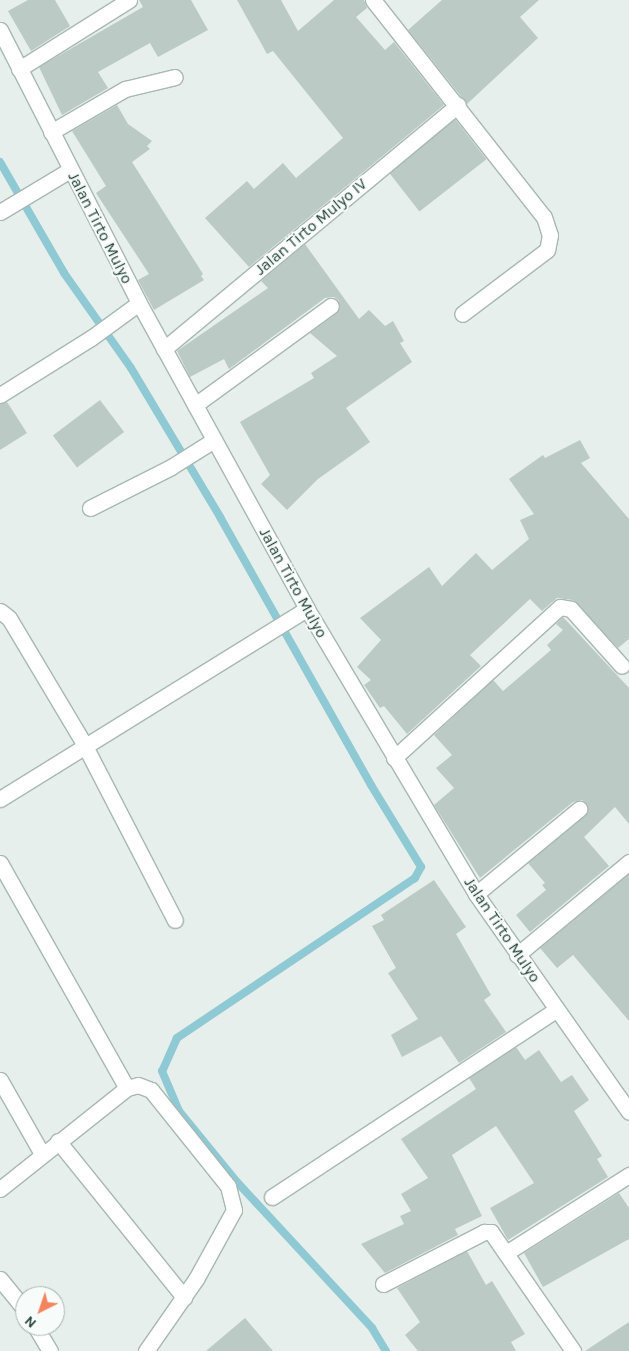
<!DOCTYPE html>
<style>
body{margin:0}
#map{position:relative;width:629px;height:1351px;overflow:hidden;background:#e6efeb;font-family:Karla,sans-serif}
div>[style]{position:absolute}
.stream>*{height:8px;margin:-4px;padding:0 4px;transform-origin:4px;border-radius:4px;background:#8ec9d4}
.building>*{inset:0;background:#bbcac4;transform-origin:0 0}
.roads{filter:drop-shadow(1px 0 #a8b8b2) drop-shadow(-1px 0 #a8b8b2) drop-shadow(0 1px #a8b8b2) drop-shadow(0 -1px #a8b8b2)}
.minor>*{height:15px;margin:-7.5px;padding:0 7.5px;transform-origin:7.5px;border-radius:7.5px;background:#fff}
span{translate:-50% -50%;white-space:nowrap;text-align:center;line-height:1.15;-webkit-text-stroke:4px #f7fbf9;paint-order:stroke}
.street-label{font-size:16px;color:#24423a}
.north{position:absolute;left:15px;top:1286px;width:50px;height:50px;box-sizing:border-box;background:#f7fbf9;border:1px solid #a3b1ad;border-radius:50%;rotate:221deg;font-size:14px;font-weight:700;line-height:20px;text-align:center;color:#24423a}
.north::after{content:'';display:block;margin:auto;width:18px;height:22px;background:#f4845f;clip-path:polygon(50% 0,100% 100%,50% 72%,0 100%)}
</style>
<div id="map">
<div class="stream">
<i style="left:0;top:162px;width:128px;rotate:60deg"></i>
<i style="left:64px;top:273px;width:116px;rotate:54.8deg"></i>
<i style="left:131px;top:368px;width:174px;rotate:59.1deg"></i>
<i style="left:220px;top:517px;width:308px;rotate:60.6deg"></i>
<i style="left:371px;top:785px;width:96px;rotate:58.6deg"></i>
<i style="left:421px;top:867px;width:13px;rotate:119deg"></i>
<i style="left:415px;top:878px;width:287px;rotate:146.1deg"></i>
<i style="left:177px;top:1038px;width:36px;rotate:114deg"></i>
<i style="left:162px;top:1071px;width:43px;rotate:67deg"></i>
<i style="left:179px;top:1111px;width:92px;rotate:50.8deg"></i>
<i style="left:237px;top:1182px;width:199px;rotate:47.2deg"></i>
<i style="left:372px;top:1328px;width:27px;rotate:59deg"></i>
</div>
<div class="building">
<i style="clip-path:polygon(28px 0,55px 0,70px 26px,31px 51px,8px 11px)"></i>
<i style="clip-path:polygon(139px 0,191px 0,208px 30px,158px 57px,150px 43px,98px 72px,108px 88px,62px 115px,39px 67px,143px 7px)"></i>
<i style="clip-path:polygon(237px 0,281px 0,298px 31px,334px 0,364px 0,367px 8px,356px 17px,385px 50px,394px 42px,444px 105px,249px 267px,205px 218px,247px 181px,254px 189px,283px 163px,296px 178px,343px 138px,273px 51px,267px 54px)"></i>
<i style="clip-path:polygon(442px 0,539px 0,520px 17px,538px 38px,467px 104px,408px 30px)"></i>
<i style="clip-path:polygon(117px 105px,128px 124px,152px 141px,147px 146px,150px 149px,132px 162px,203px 274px,201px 276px,204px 280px,154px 310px,138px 280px,149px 274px,96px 193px,106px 186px,72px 131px)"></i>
<i style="left:455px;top:119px;width:51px;height:85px;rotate:52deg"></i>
<i style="clip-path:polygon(305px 244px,359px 319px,369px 310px,385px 326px,393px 321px,404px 341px,400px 343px,412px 362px,346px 408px,370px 442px,318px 479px,287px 510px,261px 484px,270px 475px,240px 422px,314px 378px,311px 373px,337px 356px,310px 333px,337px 313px,339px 301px,334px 297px,325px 298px,229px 369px,224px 359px,190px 377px,177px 351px,268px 288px,261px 281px)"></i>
<i style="left:100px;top:400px;width:40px;height:59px;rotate:53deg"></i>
<i style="clip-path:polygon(7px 402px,27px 433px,0 450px,0 404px)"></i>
<i style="clip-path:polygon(580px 440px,590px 458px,581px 463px,629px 519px,629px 639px,618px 648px,573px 600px,557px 598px,542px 611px,530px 599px,470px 655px,481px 666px,407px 734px,384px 706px,380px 708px,364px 685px,371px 680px,357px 667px,381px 640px,360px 618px,429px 567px,442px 586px,476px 553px,492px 570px,529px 539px,520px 520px,534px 514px,509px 479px,543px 455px,545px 458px)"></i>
<i style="clip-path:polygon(563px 617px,629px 688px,629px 824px,615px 807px,584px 837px,609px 866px,530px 932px,516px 915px,546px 890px,542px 885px,545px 883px,528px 863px,585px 816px,586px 803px,582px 800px,573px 802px,480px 878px,434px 805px,454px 788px,436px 768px,452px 755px,434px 735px,493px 680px,503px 691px,551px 650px,547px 645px,563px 630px,556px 624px)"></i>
<i style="clip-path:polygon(629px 874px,629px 1021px,573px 955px,557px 968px,540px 948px)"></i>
<i style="clip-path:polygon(434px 880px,466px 927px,456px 934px,491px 995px,484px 1000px,506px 1032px,459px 1063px,441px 1036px,402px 1057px,391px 1035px,418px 1019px,388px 973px,396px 968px,372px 926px,384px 920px,381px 915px)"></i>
<i style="clip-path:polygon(516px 1047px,525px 1060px,539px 1050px,561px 1082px,572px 1075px,589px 1100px,574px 1111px,602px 1156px,597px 1159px,608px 1177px,508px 1240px,490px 1208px,534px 1183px,496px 1126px,452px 1155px,482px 1216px,455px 1229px,458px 1235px,385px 1273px,361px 1244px,404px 1224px,400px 1216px,411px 1211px,401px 1194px,428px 1178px,401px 1139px,476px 1089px,469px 1078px)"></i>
<i style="clip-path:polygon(619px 1193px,629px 1208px,629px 1239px,543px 1287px,524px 1253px)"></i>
<i style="clip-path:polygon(467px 1251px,486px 1285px,492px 1281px,525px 1334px,511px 1342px,516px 1351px,418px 1351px,405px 1335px,420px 1322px,397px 1288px)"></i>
<i style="clip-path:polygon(245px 1318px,273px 1351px,206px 1351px)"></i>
<i style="clip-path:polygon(629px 1322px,629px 1351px,585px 1351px)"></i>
</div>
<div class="roads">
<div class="minor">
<i style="left:373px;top:0;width:276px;rotate:51.8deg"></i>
<i style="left:544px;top:217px;width:19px;rotate:72deg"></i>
<i style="left:550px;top:235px;width:15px;rotate:101deg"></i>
<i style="left:547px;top:250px;width:106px;rotate:143deg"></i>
<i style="left:0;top:30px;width:306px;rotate:63deg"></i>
<i style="left:139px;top:303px;width:349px;rotate:61.2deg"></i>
<i style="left:307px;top:609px;width:331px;rotate:59.3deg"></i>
<i style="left:476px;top:894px;width:266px;rotate:54.9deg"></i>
<i style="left:19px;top:69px;width:130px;rotate:-32.1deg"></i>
<i style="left:51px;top:132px;width:86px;rotate:-30.2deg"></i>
<i style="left:125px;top:89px;width:51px;rotate:-13.5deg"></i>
<i style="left:0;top:212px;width:82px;rotate:-31deg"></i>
<i style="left:164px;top:349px;width:382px;rotate:-39.7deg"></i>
<i style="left:0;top:395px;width:107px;rotate:-32.1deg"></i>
<i style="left:91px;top:338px;width:59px;rotate:-36.1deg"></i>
<i style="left:195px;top:405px;width:168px;rotate:-36.1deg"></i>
<i style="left:90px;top:508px;width:91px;rotate:-26.8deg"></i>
<i style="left:171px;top:467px;width:51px;rotate:-32.1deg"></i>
<i style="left:0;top:611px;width:11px;rotate:38deg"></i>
<i style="left:9px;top:618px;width:147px;rotate:59.2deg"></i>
<i style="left:84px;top:744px;width:198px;rotate:62.7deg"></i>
<i style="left:394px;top:758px;width:224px;rotate:-42.3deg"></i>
<i style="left:560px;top:607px;width:11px;rotate:10deg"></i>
<i style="left:571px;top:609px;width:76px;rotate:48.2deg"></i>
<i style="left:0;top:799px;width:361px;rotate:-31.8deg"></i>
<i style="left:0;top:863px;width:258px;rotate:60.6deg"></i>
<i style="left:476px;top:894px;width:134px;rotate:-39.5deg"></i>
<i style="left:517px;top:955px;width:146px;rotate:-39.7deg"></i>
<i style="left:0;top:1080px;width:85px;rotate:60.4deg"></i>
<i style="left:58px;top:1141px;width:201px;rotate:51.1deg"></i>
<i style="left:0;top:1189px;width:162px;rotate:-38.5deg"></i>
<i style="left:127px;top:1088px;width:11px;rotate:-15deg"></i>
<i style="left:138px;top:1085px;width:14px;rotate:21deg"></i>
<i style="left:151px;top:1090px;width:123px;rotate:51.3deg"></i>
<i style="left:228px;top:1186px;width:25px;rotate:76deg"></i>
<i style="left:234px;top:1210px;width:79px;rotate:118.8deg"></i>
<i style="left:196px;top:1279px;width:88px;rotate:124.8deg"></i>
<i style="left:272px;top:1197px;width:340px;rotate:-33.4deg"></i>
<i style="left:506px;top:1253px;width:146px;rotate:-32.4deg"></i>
<i style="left:0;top:1279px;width:40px;rotate:51deg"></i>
<i style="left:383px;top:1284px;width:114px;rotate:-27.2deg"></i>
<i style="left:484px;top:1232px;width:7px"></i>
<i style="left:491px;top:1232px;width:145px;rotate:55.4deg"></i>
<i style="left:35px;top:1326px;width:29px;rotate:59deg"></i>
</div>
</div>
<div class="street-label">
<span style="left:311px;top:227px;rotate:-40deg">Jalan Tirto Mulyo IV</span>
<span style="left:100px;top:228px;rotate:63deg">Jalan Tirto Mulyo</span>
<span style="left:293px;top:583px;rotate:61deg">Jalan Tirto Mulyo</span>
<span style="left:502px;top:930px;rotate:56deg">Jalan Tirto Mulyo</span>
</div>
<div class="north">N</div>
</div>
